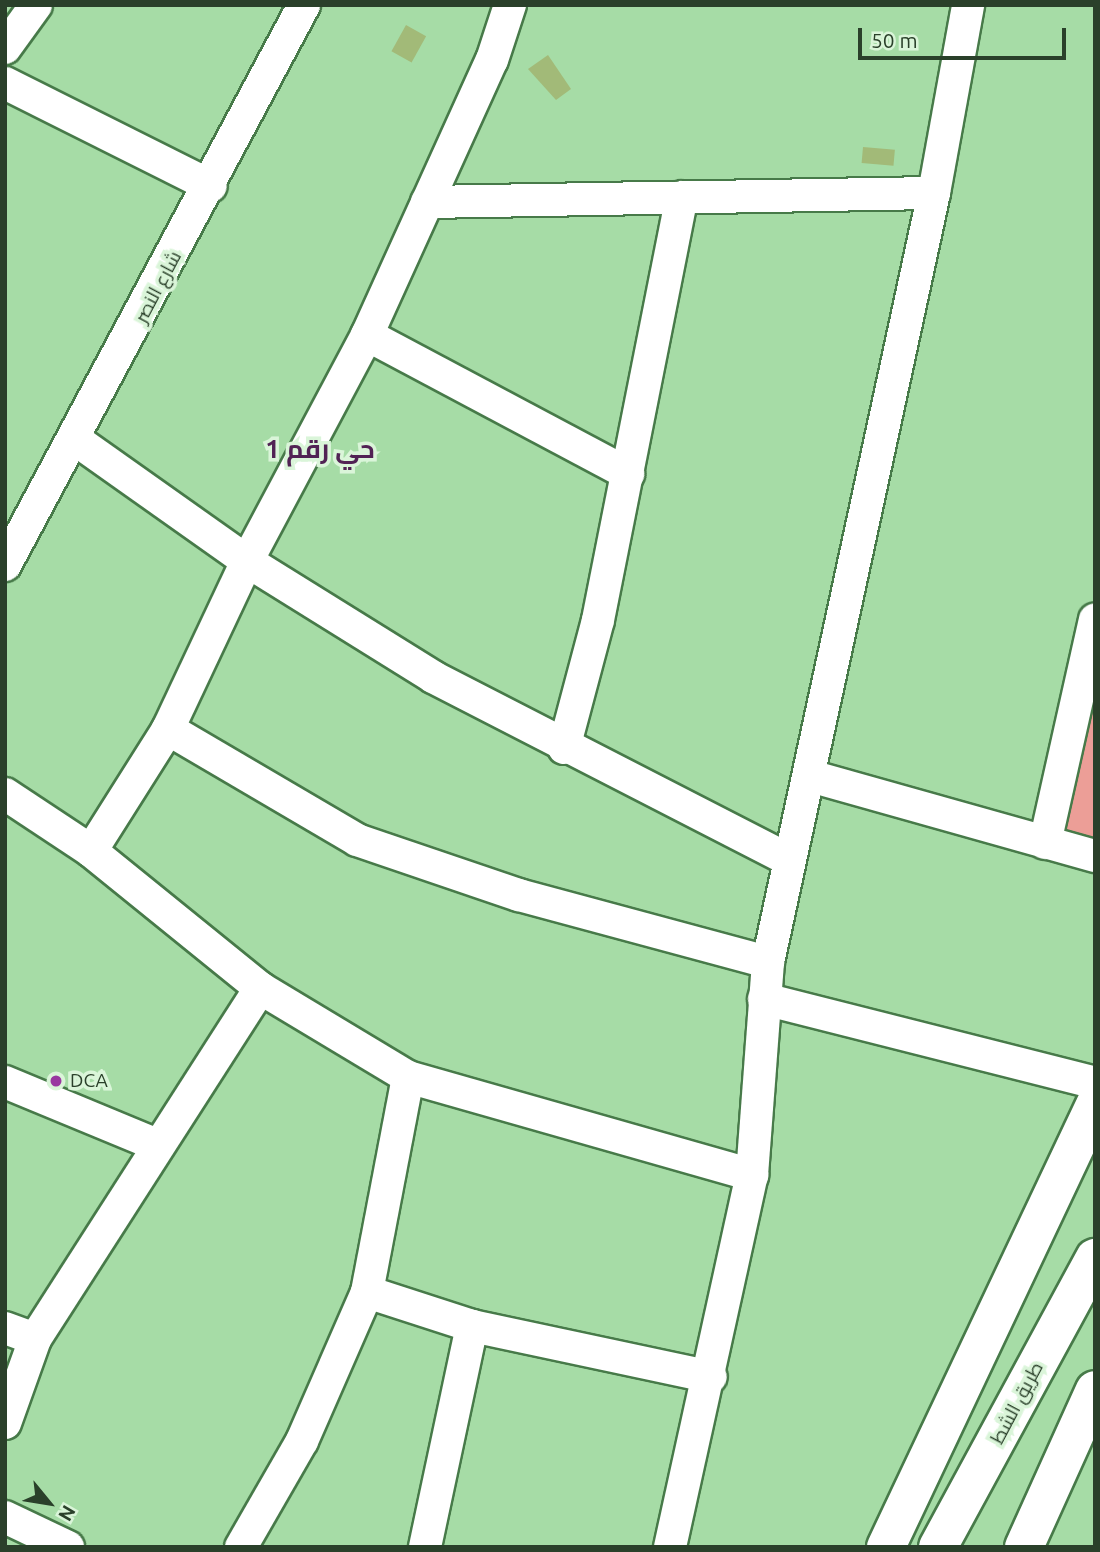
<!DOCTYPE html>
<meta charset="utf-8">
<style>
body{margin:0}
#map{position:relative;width:1100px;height:1552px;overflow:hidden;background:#a6dca6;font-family:Ubuntu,Cairo,sans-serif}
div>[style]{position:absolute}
.green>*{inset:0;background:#ec9e97}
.building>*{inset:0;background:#a2ba78;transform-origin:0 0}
.roads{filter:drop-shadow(2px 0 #477a49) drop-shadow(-2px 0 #477a49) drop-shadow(0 2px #477a49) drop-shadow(0 -2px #477a49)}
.street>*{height:32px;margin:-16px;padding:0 16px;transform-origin:16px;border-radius:16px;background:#fff}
.secondary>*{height:38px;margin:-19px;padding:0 19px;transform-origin:19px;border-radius:19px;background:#fff}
.primary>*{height:38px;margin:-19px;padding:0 19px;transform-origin:19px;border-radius:19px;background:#fff}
.dots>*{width:19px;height:19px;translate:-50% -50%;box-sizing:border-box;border:4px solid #daf5d9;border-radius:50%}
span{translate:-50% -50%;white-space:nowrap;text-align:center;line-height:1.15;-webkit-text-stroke:7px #daf5d9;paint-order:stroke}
.street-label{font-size:19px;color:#2a402a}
.poi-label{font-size:19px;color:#2a402a}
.left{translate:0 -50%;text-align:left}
.district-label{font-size:26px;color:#512254;font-weight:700}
.frame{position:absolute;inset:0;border:7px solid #2a402a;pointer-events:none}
.north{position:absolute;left:14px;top:1468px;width:70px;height:70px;-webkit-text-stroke:5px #daf5d9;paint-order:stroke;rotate:120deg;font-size:19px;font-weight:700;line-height:28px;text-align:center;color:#2a402a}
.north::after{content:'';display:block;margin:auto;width:24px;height:32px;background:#2a402a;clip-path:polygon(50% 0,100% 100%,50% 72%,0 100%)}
.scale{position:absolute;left:858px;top:28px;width:208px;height:32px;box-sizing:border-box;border:4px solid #2a402a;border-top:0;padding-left:9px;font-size:21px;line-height:24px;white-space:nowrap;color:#2a402a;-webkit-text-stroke:5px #daf5d9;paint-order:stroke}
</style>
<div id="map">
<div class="green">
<i style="clip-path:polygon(1095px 691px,1095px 845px,1061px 836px)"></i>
</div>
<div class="building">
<i style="left:406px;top:25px;width:23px;height:30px;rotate:29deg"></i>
<i style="clip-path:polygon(548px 55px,571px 89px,556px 100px,528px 69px)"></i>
<i style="left:863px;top:147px;width:32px;height:16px;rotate:5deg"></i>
</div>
<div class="roads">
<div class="street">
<i style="left:5px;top:48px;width:53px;rotate:-54.2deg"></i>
<i style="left:5px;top:83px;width:230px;rotate:26.6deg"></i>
<i style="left:427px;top:202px;width:507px;rotate:-1.02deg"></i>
<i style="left:367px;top:335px;width:296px;rotate:28deg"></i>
<i style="left:76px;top:440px;width:209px;rotate:35.3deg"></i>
<i style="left:247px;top:561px;width:219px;rotate:31.9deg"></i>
<i style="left:433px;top:677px;width:400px;rotate:27.2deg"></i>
<i style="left:5px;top:565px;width:635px;rotate:-61.9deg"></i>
<i style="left:168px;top:729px;width:219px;rotate:30.4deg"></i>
<i style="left:357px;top:840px;width:171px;rotate:18.8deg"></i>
<i style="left:519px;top:895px;width:258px;rotate:15.1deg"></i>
<i style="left:564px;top:748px;width:132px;rotate:-75.1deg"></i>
<i style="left:598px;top:620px;width:431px;rotate:-78.8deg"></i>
<i style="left:810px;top:776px;width:296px;rotate:15.7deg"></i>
<i style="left:5px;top:794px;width:103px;rotate:33.5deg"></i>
<i style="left:91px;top:851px;width:218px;rotate:39deg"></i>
<i style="left:260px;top:988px;width:173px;rotate:31deg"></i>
<i style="left:408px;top:1077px;width:358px;rotate:15.9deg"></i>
<i style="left:1045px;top:843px;width:229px;rotate:-77.4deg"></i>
<i style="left:91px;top:851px;width:144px;rotate:-57.7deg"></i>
<i style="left:168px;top:729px;width:186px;rotate:-64.8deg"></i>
<i style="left:247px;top:561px;width:256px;rotate:-62deg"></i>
<i style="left:367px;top:335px;width:302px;rotate:-65.6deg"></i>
<i style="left:492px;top:60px;width:58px;rotate:-71.9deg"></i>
<i style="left:764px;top:999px;width:341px;rotate:14.2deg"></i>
<i style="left:5px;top:1082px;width:165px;rotate:22.5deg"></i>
<i style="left:367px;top:1292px;width:110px;rotate:17.9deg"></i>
<i style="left:472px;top:1326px;width:244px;rotate:12deg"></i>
<i style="left:5px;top:1328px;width:32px;rotate:20deg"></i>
<i style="left:5px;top:1423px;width:89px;rotate:-70.3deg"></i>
<i style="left:35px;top:1339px;width:417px;rotate:-57.3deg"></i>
<i style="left:5px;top:1517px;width:70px;rotate:25.5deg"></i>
<i style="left:241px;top:1547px;width:122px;rotate:-60.1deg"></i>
<i style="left:302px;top:1441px;width:163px;rotate:-66.4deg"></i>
<i style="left:367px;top:1292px;width:219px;rotate:-79.2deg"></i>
<i style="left:425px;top:1547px;width:226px;rotate:-78deg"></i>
<i style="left:670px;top:1547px;width:381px;rotate:-77.6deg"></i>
<i style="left:752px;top:1175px;width:214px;rotate:-85.7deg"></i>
<i style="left:768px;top:962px;width:787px;rotate:-77.82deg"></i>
<i style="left:934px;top:193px;width:191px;rotate:-79.7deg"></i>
</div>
<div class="secondary">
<i style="left:886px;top:1547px;width:490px;rotate:-64.7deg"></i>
</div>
<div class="primary">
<i style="left:938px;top:1547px;width:329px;rotate:-61.5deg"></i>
<i style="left:1024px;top:1547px;width:172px;rotate:-65.7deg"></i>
</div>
</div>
<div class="dots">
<i style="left:56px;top:1081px;background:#9938a0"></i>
</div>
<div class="street-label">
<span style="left:158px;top:287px;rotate:-62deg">شارع النصر</span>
<span style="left:1017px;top:1403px;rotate:-62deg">طريق الشط</span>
</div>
<div class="poi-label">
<span class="left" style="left:70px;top:1081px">DCA</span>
</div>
<div class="district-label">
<span style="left:320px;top:449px">حي رقم 1</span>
</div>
<div class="frame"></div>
<div class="north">N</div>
<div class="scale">50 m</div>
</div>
